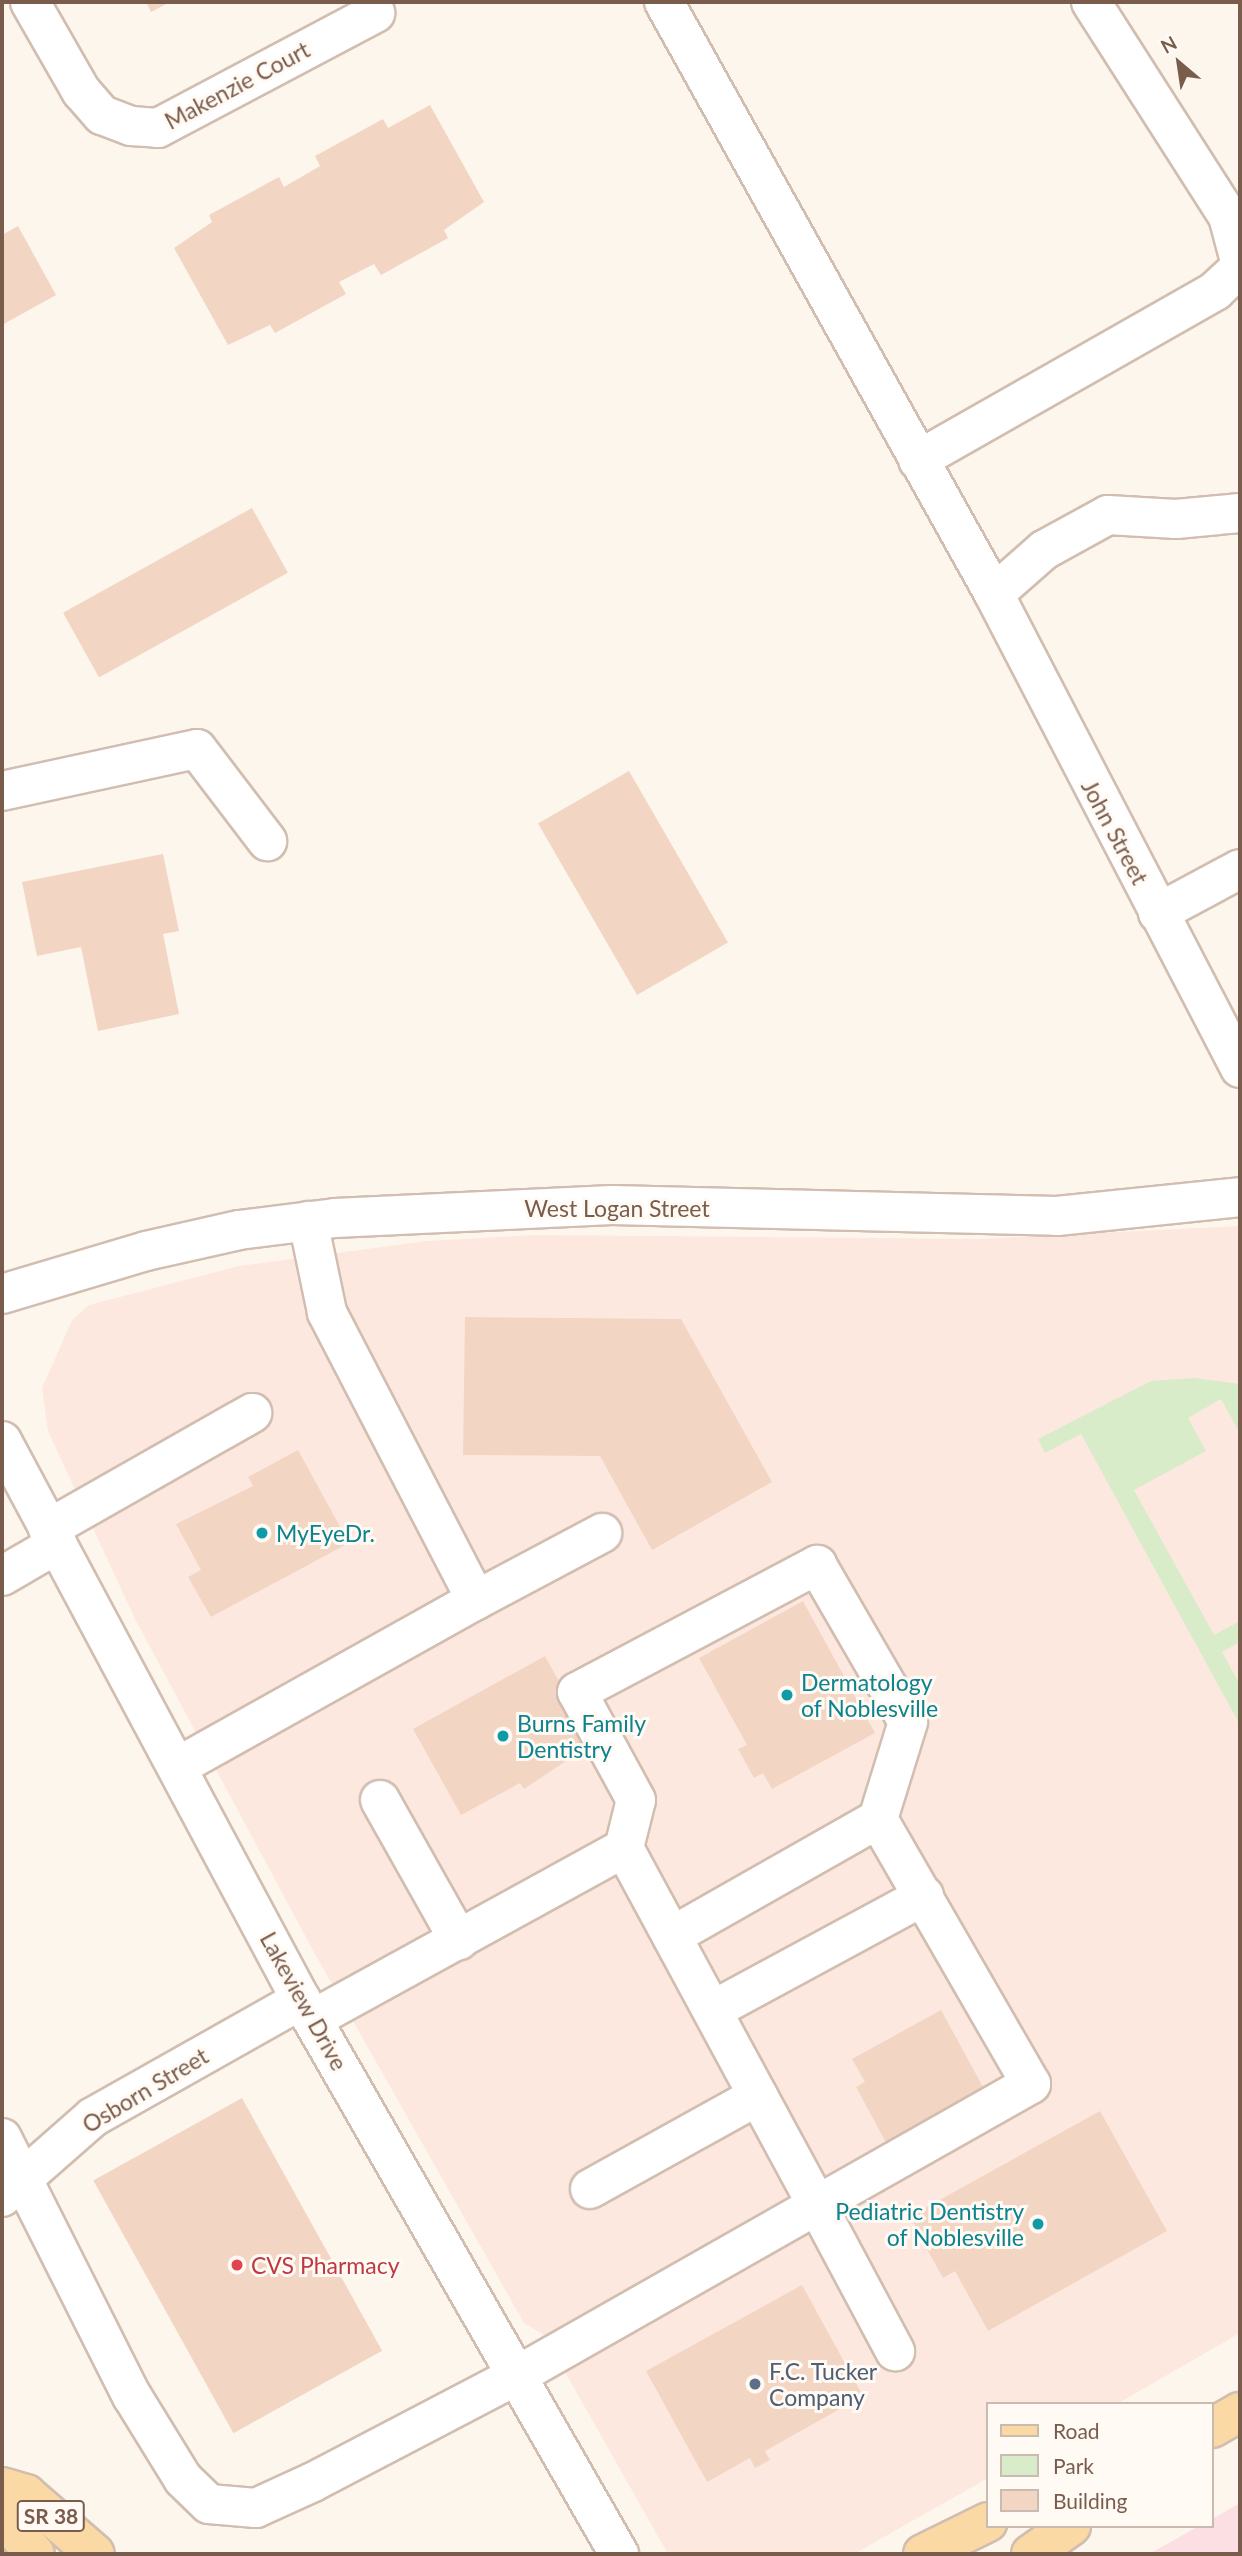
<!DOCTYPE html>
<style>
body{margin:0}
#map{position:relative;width:1242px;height:2556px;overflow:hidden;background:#fdf6ec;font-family:Lato,sans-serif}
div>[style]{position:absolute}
.commercial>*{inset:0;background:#fde8e0}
.medical>*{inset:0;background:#fbdfe3}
.green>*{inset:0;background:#d8ecc9}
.building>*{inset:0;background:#f3d5c3;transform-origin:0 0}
.roads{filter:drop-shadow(2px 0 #d1beb0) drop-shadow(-2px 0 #d1beb0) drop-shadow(0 2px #d1beb0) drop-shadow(0 -2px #d1beb0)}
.minor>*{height:38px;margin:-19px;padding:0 19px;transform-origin:19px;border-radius:19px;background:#fff}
.major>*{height:38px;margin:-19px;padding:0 19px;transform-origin:19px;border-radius:19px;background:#fbd9a5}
.dots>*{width:19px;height:19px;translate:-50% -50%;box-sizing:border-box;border:4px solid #fffaf3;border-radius:50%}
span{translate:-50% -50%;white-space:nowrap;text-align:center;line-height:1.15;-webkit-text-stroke:6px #fffaf3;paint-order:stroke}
.shield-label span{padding:2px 5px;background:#fffaf3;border:2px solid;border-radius:5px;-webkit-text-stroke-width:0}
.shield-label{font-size:21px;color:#7a5c4d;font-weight:700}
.street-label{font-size:23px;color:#7a5c4d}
.culture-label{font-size:23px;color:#0d838f}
.left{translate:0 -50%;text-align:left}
.right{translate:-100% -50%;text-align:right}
.health-label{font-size:23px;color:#be3a42}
.service-label{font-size:23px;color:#4e5e75}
.frame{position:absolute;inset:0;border:4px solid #7a5c4d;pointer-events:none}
.legend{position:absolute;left:986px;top:2402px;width:228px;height:126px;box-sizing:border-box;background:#fffaf3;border:2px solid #cabbb1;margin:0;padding:9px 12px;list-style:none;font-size:21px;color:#7a5c4d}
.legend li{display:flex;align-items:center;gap:14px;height:35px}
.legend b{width:35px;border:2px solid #cabbb1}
.north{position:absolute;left:1144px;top:28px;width:70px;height:70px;-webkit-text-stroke:5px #fffaf3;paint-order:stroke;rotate:331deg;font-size:19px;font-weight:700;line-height:28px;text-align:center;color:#7a5c4d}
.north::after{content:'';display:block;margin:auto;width:24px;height:32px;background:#7a5c4d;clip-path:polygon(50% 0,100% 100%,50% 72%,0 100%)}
</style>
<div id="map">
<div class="commercial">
<i style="clip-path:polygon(1240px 1226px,1240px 2333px,1117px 2404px,988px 2404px,988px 2478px,854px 2554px,668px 2554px,544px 2335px,524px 2323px,315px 1954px,135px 1619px,48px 1431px,42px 1388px,72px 1320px,89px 1305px,239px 1266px,427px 1241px,535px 1235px,978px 1239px)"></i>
</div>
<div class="medical">
<i style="clip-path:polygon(1240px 2503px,1240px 2554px,1149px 2554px,1199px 2526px,1212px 2526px,1212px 2519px)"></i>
</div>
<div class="green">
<i style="clip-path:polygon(1194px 1378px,1240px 1384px,1240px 1434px,1221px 1399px,1188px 1418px,1206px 1451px,1134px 1490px,1214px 1635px,1240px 1621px,1240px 1642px,1222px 1652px,1240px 1685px,1240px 1725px,1081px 1434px,1045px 1453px,1038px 1439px,1151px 1381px)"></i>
</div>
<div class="building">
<i style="clip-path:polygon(146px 2px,170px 2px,151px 12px)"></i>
<i style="clip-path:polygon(430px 105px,484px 202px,444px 230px,448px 238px,381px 275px,374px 264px,339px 282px,346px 294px,275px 333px,270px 325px,228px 345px,174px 248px,212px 222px,209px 215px,279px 177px,284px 187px,320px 166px,315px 156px,383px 119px,388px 128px)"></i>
<i style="clip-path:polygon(18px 226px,56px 295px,2px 325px,2px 235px)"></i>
<i style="left:252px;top:508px;width:74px;height:216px;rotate:61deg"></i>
<i style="left:629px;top:771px;width:198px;height:105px;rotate:60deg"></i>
<i style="clip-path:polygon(163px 854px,179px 931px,163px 934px,179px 1014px,98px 1031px,81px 947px,37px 956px,22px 882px)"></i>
<i style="clip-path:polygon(465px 1317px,681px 1319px,772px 1482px,652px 1550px,600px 1456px,463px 1455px)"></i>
<i style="clip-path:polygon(298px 1450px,349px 1543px,211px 1617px,188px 1577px,201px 1570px,176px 1524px,253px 1486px,248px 1477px)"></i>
<i style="clip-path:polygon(803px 1601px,875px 1733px,772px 1789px,763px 1773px,754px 1778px,738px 1749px,747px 1745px,699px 1658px)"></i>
<i style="clip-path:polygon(545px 1656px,593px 1743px,524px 1789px,520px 1783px,461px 1815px,413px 1729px)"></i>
<i style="clip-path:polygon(941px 2010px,988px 2096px,890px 2150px,856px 2087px,865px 2082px,852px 2059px)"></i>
<i style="left:242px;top:2098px;width:289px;height:170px;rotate:61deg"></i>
<i style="clip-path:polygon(1100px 2111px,1167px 2231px,988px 2331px,955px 2271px,943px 2278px,909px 2217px)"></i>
<i style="clip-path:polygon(802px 2285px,863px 2396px,765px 2451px,770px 2460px,755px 2468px,750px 2458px,707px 2482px,646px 2371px)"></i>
</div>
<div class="roads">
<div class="minor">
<i style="left:30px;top:2px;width:103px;rotate:60.2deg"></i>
<i style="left:81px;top:91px;width:32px;rotate:49deg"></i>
<i style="left:102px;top:115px;width:31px;rotate:21deg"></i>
<i style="left:131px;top:126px;width:27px;rotate:4deg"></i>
<i style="left:158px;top:128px;width:246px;rotate:-27.9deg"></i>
<i style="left:664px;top:2px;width:678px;rotate:60.86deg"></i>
<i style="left:994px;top:594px;width:534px;rotate:62.57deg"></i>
<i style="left:1091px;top:2px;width:254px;rotate:57.4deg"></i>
<i style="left:1228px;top:216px;width:47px;rotate:75.1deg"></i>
<i style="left:918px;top:460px;width:342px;rotate:-29.6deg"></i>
<i style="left:1215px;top:291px;width:34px;rotate:-43deg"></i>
<i style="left:994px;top:594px;width:67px;rotate:-41.3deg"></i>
<i style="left:1044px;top:550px;width:73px;rotate:-28.7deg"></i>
<i style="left:1108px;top:515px;width:68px;rotate:3.4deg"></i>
<i style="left:1176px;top:519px;width:64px;rotate:-5.4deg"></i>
<i style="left:2px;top:791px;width:199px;rotate:-12.2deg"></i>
<i style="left:197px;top:749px;width:116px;rotate:52.7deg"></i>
<i style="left:1158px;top:913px;width:93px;rotate:-28.2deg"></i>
<i style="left:2px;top:1294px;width:150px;rotate:-16.6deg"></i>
<i style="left:146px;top:1251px;width:95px;rotate:-12.7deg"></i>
<i style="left:239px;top:1230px;width:97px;rotate:-7.1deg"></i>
<i style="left:335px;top:1218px;width:277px;rotate:-2.7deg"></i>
<i style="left:612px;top:1205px;width:445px;rotate:1.4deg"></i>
<i style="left:1057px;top:1216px;width:184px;rotate:-5.9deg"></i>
<i style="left:2px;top:1441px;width:634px;rotate:61.86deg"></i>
<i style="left:301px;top:2000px;width:639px;rotate:60.14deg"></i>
<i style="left:48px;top:1529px;width:235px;rotate:-29.6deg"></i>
<i style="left:2px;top:1576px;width:64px;rotate:-30.2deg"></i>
<i style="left:476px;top:1600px;width:143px;rotate:-28deg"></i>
<i style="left:177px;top:1767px;width:342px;rotate:-29.2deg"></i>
<i style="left:476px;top:1600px;width:324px;rotate:-117.4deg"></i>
<i style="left:327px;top:1312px;width:93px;rotate:-101.8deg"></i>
<i style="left:380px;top:1800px;width:161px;rotate:60.6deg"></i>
<i style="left:624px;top:1848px;width:49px;rotate:-76deg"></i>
<i style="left:636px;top:1800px;width:123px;rotate:-118.6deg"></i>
<i style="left:577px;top:1692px;width:272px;rotate:-27.9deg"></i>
<i style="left:817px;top:1565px;width:181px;rotate:59.9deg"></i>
<i style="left:908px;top:1722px;width:102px;rotate:107.2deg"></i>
<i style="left:878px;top:1819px;width:237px;rotate:150.4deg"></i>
<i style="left:713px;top:2010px;width:240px;rotate:-28.4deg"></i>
<i style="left:313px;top:2019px;width:355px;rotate:-28.8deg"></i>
<i style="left:624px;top:1848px;width:406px;rotate:61.6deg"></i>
<i style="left:817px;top:2205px;width:246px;rotate:-29.5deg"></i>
<i style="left:1031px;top:2084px;width:306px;rotate:-120deg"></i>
<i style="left:2px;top:2138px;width:289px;rotate:63.3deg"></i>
<i style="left:132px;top:2396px;width:97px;rotate:58.4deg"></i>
<i style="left:183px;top:2479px;width:36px;rotate:44deg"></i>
<i style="left:209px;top:2504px;width:47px;rotate:4.9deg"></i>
<i style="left:256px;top:2508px;width:63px;rotate:-24.5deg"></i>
<i style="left:313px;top:2482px;width:231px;rotate:-27.6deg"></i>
<i style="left:518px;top:2375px;width:344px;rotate:-29.6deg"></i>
<i style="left:817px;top:2205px;width:166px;rotate:61.9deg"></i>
<i style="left:590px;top:2189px;width:192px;rotate:-29deg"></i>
<i style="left:2px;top:2197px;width:121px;rotate:-41.3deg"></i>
<i style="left:93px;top:2117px;width:239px;rotate:-29.4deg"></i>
</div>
<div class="major">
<i style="left:1212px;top:2428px;width:32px;rotate:-30deg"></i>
<i style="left:2px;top:2487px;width:25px;rotate:16deg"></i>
<i style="left:26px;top:2494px;width:91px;rotate:41deg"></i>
<i style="left:2px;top:2516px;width:50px;rotate:49deg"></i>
<i style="left:923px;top:2554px;width:72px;rotate:-26.2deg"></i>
<i style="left:1031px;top:2554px;width:49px;rotate:-35deg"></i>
</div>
</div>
<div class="dots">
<i style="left:262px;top:1533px;background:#0f9aa8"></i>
<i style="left:787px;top:1695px;background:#0f9aa8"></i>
<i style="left:503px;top:1736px;background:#0f9aa8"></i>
<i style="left:1038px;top:2224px;background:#0f9aa8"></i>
<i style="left:237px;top:2265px;background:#e0444e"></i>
<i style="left:755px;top:2384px;background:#5c6f8a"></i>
</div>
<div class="shield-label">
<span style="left:51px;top:2516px">SR 38</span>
</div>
<div class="street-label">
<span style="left:237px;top:85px;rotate:-28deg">Makenzie Court</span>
<span style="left:1115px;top:832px;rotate:62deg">John Street</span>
<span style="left:617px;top:1208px">West Logan Street</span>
<span style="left:304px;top:2001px;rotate:61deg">Lakeview Drive</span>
<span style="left:145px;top:2090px;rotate:-31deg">Osborn Street</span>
</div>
<div class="culture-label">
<span class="left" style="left:276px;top:1533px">MyEyeDr.</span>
<span class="left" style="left:801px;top:1695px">Dermatology<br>of Noblesville</span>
<span class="left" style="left:517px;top:1736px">Burns Family<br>Dentistry</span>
<span class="right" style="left:1024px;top:2224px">Pediatric Dentistry<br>of Noblesville</span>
</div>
<div class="health-label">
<span class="left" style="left:251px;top:2265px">CVS Pharmacy</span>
</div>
<div class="service-label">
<span class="left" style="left:769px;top:2384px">F.C. Tucker<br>Company</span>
</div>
<div class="frame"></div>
<ul class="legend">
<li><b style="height:9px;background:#fbd9a5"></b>Road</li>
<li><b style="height:19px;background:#d8ecc9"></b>Park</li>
<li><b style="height:19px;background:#f3d5c3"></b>Building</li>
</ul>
<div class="north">N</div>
</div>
